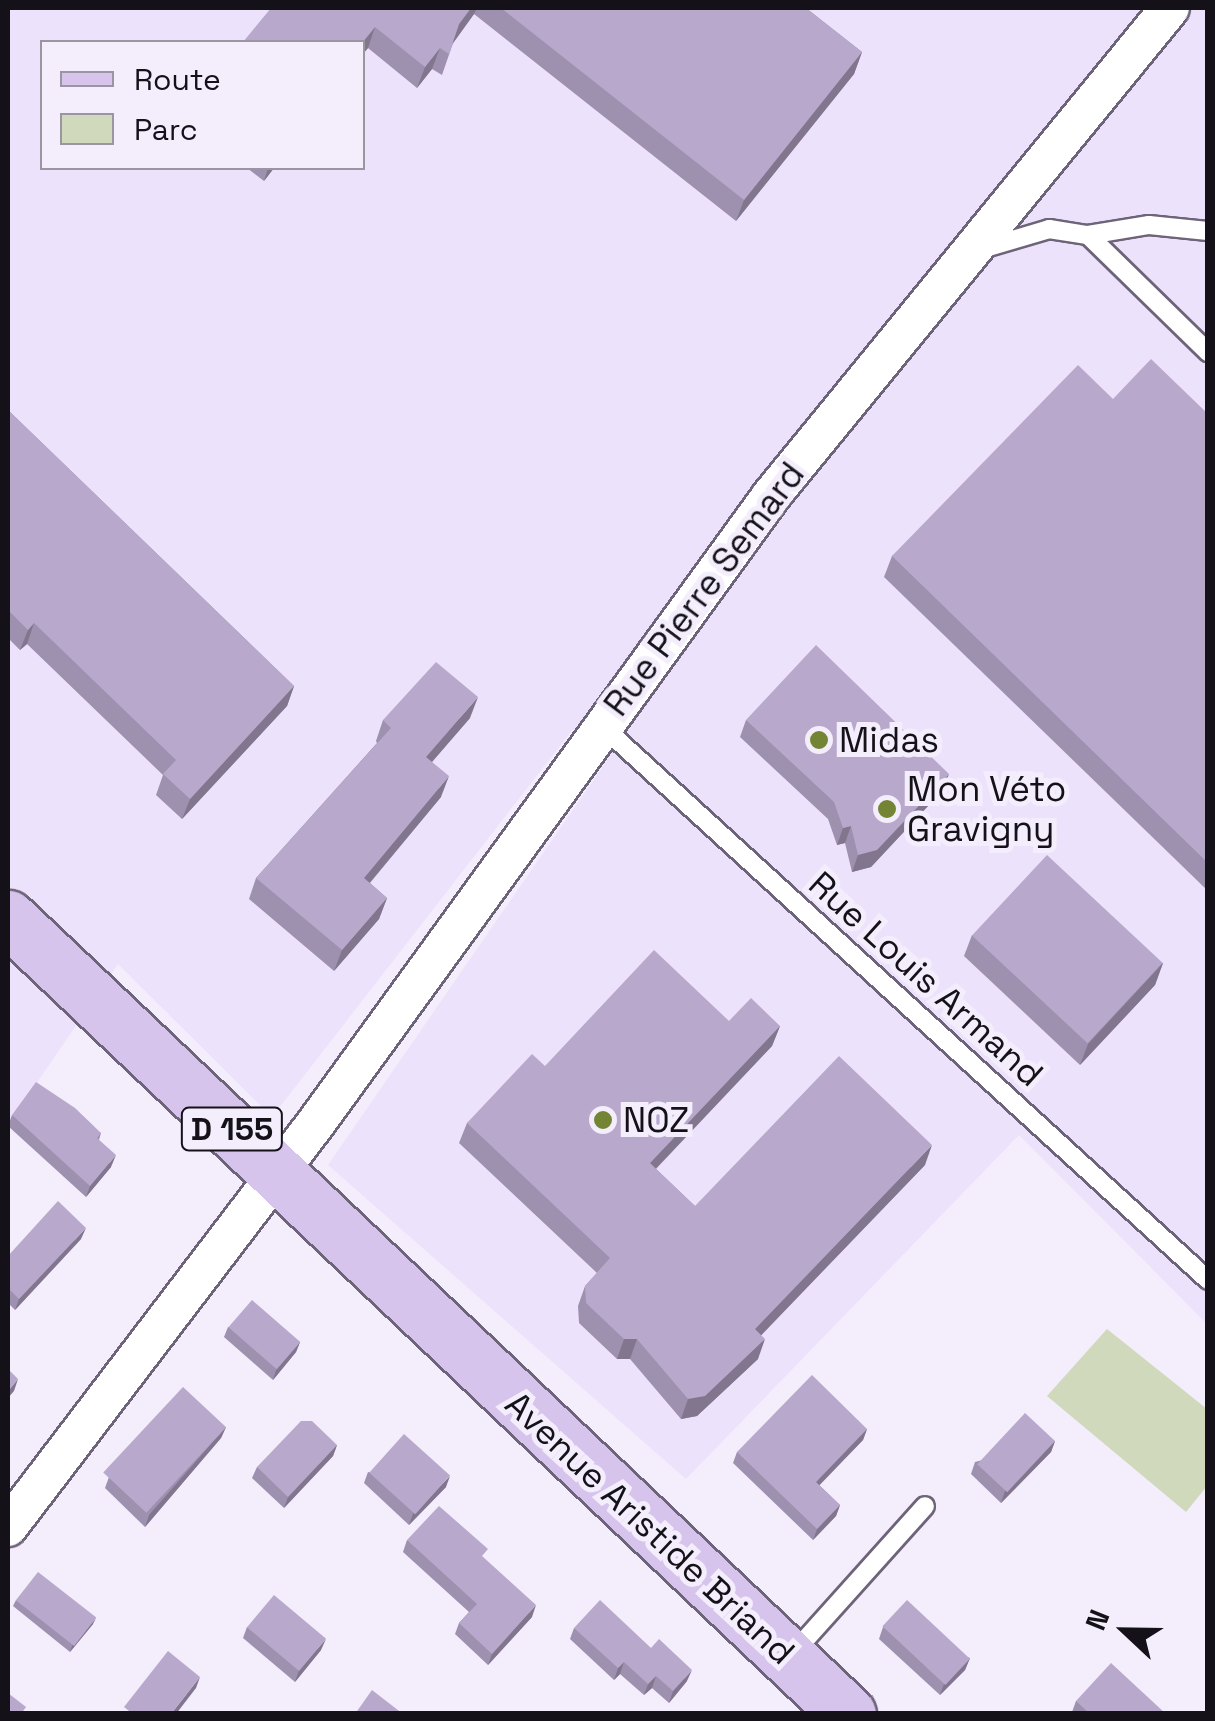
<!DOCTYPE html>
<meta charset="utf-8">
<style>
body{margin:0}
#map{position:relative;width:1215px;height:1721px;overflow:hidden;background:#f3edfc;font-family:"Space Grotesk",sans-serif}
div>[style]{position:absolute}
.built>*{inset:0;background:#ede2fb}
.green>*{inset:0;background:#d0d9bb}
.roads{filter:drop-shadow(2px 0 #6e6479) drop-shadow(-2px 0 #6e6479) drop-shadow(0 2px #6e6479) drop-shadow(0 -2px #6e6479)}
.service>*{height:18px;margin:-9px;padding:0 9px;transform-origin:9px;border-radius:9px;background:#fff}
.minor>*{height:38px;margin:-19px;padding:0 19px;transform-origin:19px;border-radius:19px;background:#fff}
.primary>*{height:55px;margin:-27.5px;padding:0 27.5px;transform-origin:27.5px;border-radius:27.5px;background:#d7c4ec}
.wall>*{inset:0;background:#9e90af}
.shaded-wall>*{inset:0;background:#81768e}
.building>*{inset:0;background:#b8a8cb;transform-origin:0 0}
.dots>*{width:28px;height:28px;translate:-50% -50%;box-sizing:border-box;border:5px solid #f3edfc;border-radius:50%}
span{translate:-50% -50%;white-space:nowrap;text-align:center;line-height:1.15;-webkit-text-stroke:10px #f3edfc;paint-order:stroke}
.shield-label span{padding:2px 8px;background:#f3edfc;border:2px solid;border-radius:8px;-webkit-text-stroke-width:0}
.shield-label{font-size:32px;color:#141119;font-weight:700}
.street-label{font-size:35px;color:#141119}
.poi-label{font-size:35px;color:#141119}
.left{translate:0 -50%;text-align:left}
.frame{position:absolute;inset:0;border:10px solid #141119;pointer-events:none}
.legend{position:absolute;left:40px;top:40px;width:325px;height:130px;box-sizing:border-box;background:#f3edfc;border:2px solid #9a95a1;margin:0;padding:12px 18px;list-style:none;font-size:30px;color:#141119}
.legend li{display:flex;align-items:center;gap:20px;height:50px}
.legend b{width:50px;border:2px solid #9a95a1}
.north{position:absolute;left:1075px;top:1581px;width:100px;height:100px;-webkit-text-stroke:8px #f3edfc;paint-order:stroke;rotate:292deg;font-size:28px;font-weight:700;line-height:40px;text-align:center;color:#141119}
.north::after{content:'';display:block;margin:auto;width:35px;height:45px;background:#141119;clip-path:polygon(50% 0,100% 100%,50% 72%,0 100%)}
</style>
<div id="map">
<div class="built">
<i style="clip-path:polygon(evenodd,8px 8px,1207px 8px,1207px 1324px,1019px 1135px,686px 1479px,328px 1165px,608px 759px,573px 729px,272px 1117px,118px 964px,8px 1125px,8px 8px,42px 42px,362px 42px,362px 168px,42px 168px,42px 42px)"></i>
</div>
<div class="green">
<i style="clip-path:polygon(1107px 1329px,1207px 1409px,1207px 1486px,1186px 1512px,1047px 1396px)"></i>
</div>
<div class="roads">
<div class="service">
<i style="left:1088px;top:235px;width:62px;rotate:-9.3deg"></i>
<i style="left:1149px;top:225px;width:59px;rotate:5.8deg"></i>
<i style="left:982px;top:249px;width:70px;rotate:-16.6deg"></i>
<i style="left:1049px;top:229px;width:39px;rotate:9deg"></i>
<i style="left:1088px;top:235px;width:168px;rotate:44.3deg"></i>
<i style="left:602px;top:726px;width:821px;rotate:42.43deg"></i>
<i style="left:786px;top:1647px;width:19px;rotate:-18deg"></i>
<i style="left:804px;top:1641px;width:181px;rotate:-48.1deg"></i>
</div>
<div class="minor">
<i style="left:8px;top:1527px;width:508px;rotate:-52.68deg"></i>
<i style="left:316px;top:1123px;width:775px;rotate:-54.03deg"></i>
<i style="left:771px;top:496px;width:630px;rotate:-50.73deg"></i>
</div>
<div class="primary">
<i style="left:8px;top:918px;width:1157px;rotate:43.46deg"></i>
</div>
</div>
<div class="wall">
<i style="clip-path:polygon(271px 8px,806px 8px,862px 52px,854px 74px,736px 221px,474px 14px,453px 43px,442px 75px,432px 69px,417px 88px,368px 48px,362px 55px,362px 42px)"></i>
<i style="clip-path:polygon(247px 168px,274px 168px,264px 181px)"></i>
<i style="clip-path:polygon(1113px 399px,1208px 414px,1208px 891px,884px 577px,892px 556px)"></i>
<i style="clip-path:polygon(8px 410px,294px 686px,287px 706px,182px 819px,156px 795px,163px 775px,27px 644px,20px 650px,8px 638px)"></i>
<i style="clip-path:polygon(470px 718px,432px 762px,441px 797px,370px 883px,387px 898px,379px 919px,334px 971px,249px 899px,256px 878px,377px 743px,376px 741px,383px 720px)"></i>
<i style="clip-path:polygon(746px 720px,943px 790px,871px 867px,852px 872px,845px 843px,837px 845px,828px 819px,740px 737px)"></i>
<i style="clip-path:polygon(972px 935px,1163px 963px,1155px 985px,1080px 1065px,964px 956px)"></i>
<i style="clip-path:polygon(729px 1021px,780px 1026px,772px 1046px,656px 1169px,695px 1206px,925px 1165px,761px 1335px,758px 1359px,697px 1416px,681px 1419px,630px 1359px,617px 1359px,579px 1323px,578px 1306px,585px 1286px,597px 1273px,459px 1143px,467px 1123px,545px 1066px)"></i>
<i style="clip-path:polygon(12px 1115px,101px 1133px,99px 1140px,111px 1167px,86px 1197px,8px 1126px)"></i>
<i style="clip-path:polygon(81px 1239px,15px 1310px,8px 1303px,8px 1256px)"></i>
<i style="clip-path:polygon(228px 1327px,300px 1342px,296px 1352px,273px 1380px,224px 1337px)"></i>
<i style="clip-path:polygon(226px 1427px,221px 1438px,145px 1527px,105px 1488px,109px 1477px)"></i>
<i style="clip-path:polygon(867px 1429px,863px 1440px,819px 1485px,840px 1505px,836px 1516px,813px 1540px,733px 1463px,737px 1452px)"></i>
<i style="clip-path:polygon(1055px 1441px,1051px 1452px,1001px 1503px,971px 1474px,975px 1462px)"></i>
<i style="clip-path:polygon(337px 1445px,333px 1456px,284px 1508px,252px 1478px,257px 1467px)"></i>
<i style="clip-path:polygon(368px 1472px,446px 1487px,409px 1525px,364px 1483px)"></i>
<i style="clip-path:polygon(407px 1540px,484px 1559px,532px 1617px,488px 1665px,455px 1634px,459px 1623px,469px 1612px,403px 1552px)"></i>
<i style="clip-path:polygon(16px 1600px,93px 1624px,70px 1652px,13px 1606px)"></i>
<i style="clip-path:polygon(247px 1627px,321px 1650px,295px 1682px,243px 1638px)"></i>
<i style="clip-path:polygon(883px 1627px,970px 1658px,965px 1670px,940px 1695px,879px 1639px)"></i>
<i style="clip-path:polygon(574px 1628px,651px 1648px,687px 1681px,669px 1703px,652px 1688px,644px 1695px,620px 1674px,614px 1680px,570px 1639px)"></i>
<i style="clip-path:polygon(1076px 1701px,1166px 1714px,1073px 1714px,1072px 1712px)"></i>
</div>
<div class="shaded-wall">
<i style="clip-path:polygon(471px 8px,477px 8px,474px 14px,451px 46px,459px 24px)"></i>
<i style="clip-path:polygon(375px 27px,368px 48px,362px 55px,362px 43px)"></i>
<i style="clip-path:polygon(440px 48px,432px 69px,417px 88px,425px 67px)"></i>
<i style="clip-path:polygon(862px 52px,854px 74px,736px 221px,744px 200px)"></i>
<i style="clip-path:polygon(268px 168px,274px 168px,264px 181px)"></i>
<i style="clip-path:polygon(34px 623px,27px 644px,20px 650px,28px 630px)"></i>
<i style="clip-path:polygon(294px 686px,287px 706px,182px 819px,190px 799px)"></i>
<i style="clip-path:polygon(478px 697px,470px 718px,418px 778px,426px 757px)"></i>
<i style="clip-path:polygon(949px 774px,943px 790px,871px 867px,852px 872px,858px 855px)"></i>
<i style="clip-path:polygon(449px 776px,441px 797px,356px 899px,364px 878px)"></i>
<i style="clip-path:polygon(851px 826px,845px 843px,837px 845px,843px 828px)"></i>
<i style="clip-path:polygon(387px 898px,379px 919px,334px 971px,342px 950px)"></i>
<i style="clip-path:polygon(1163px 963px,1155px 985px,1080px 1065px,1088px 1044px)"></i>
<i style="clip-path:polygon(780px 1026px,772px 1046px,642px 1183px,650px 1163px)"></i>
<i style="clip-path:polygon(932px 1145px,925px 1165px,748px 1349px,755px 1329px)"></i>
<i style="clip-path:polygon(116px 1155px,111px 1167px,86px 1197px,90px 1186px)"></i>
<i style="clip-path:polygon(86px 1228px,81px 1239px,15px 1310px,19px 1299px)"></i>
<i style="clip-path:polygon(624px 1339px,637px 1339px,630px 1359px,617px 1359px)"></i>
<i style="clip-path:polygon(765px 1339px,758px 1359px,697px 1416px,681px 1419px,688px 1399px)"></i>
<i style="clip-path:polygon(300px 1342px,296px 1352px,273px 1380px,276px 1370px)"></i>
<i style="clip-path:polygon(18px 1379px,14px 1391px,8px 1398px,8px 1391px)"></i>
<i style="clip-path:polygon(226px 1427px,221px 1438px,145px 1527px,149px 1515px)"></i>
<i style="clip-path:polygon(867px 1429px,863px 1440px,812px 1493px,816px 1482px)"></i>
<i style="clip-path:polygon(1055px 1441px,1051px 1452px,1001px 1503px,1005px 1491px)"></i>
<i style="clip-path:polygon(337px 1445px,333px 1456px,284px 1508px,288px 1497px)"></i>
<i style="clip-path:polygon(450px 1476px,446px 1487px,409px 1525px,413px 1514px)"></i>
<i style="clip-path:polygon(840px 1505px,836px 1516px,813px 1540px,817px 1529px)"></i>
<i style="clip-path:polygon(536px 1605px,532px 1617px,488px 1665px,492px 1654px)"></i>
<i style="clip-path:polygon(96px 1618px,93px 1624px,70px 1652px,72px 1646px)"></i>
<i style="clip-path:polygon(326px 1639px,321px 1650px,295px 1682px,299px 1670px)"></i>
<i style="clip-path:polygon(970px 1658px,965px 1670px,940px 1695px,944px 1684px)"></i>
<i style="clip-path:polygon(624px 1662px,620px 1674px,614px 1680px,618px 1668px)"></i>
<i style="clip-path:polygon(692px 1670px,687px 1681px,669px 1703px,673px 1691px)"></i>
<i style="clip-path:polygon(656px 1676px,652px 1688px,644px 1695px,648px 1684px)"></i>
<i style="clip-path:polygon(200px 1677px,196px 1688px,176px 1714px,171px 1714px)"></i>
</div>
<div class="building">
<i style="clip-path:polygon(271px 8px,471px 8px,459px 24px,449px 54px,440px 48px,425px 67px,375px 27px,362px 43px,243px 42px)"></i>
<i style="clip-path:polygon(501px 8px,806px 8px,862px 52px,744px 200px)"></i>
<i style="clip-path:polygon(1151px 359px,1208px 414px,1208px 863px,892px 556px,1078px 365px,1113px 399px)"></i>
<i style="clip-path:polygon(8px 410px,294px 686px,190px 799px,163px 774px,176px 760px,34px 623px,28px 630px,8px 610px)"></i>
<i style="clip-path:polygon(816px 645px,949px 774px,877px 850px,858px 855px,851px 826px,843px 828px,834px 802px,746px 720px)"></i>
<i style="clip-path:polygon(436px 662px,478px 697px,426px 757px,449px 776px,364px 878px,387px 898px,342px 950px,256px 878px,391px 728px,383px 720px)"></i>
<i style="left:1047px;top:855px;width:158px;height:110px;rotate:43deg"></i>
<i style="clip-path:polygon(654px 950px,729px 1021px,751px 998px,780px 1026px,650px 1163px,695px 1206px,839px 1056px,932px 1145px,755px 1329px,765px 1339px,705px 1396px,688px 1399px,637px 1339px,624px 1339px,586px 1303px,585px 1286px,610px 1258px,467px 1123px,532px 1054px,545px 1066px)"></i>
<i style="clip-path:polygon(36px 1082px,75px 1108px,101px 1133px,97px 1138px,116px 1155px,90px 1186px,12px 1115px)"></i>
<i style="clip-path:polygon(58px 1201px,86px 1228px,19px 1299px,8px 1288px,8px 1256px)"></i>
<i style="left:252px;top:1300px;width:64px;height:36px;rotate:41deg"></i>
<i style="clip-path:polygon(8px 1369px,18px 1379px,8px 1391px)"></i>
<i style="clip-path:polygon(812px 1375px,867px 1429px,816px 1482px,840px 1505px,817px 1529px,737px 1452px)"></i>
<i style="left:183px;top:1387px;width:59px;height:117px;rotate:43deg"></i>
<i style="left:1025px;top:1413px;width:41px;height:70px;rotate:43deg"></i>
<i style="clip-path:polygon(301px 1421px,312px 1421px,337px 1445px,288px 1497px,257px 1467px)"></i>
<i style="left:404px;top:1434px;width:62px;height:52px;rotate:42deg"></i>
<i style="clip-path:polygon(439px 1506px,488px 1549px,482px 1556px,536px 1605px,492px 1654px,459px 1623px,477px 1604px,407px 1540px)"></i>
<i style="left:38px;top:1572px;width:74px;height:36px;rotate:38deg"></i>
<i style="left:274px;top:1595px;width:68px;height:42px;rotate:40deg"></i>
<i style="clip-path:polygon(600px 1600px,651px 1648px,659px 1639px,692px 1670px,673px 1691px,656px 1676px,648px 1684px,624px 1662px,618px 1668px,574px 1628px)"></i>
<i style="left:907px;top:1600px;width:86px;height:36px;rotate:43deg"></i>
<i style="clip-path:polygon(168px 1651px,200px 1677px,171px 1714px,133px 1714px,124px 1707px)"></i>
<i style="clip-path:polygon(1111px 1663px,1166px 1714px,1090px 1714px,1076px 1701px)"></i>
<i style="clip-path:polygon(372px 1690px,403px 1714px,355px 1714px)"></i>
<i style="clip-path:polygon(8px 1693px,26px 1707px,21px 1714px,8px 1714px)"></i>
</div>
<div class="dots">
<i style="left:819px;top:740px;background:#738534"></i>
<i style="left:887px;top:809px;background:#738534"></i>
<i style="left:603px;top:1120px;background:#738534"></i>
</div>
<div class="shield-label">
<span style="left:232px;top:1129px">D 155</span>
</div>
<div class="street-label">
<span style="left:704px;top:589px;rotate:-53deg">Rue Pierre Semard</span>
<span style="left:926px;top:979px;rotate:42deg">Rue Louis Armand</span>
<span style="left:650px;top:1528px;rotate:43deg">Avenue Aristide Briand</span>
</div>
<div class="poi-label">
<span class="left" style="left:839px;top:740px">Midas</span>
<span class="left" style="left:907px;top:809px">Mon Véto<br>Gravigny</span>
<span class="left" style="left:623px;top:1120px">NOZ</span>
</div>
<div class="frame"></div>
<ul class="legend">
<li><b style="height:12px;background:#d7c4ec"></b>Route</li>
<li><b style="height:28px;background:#d0d9bb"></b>Parc</li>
</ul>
<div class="north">N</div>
</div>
